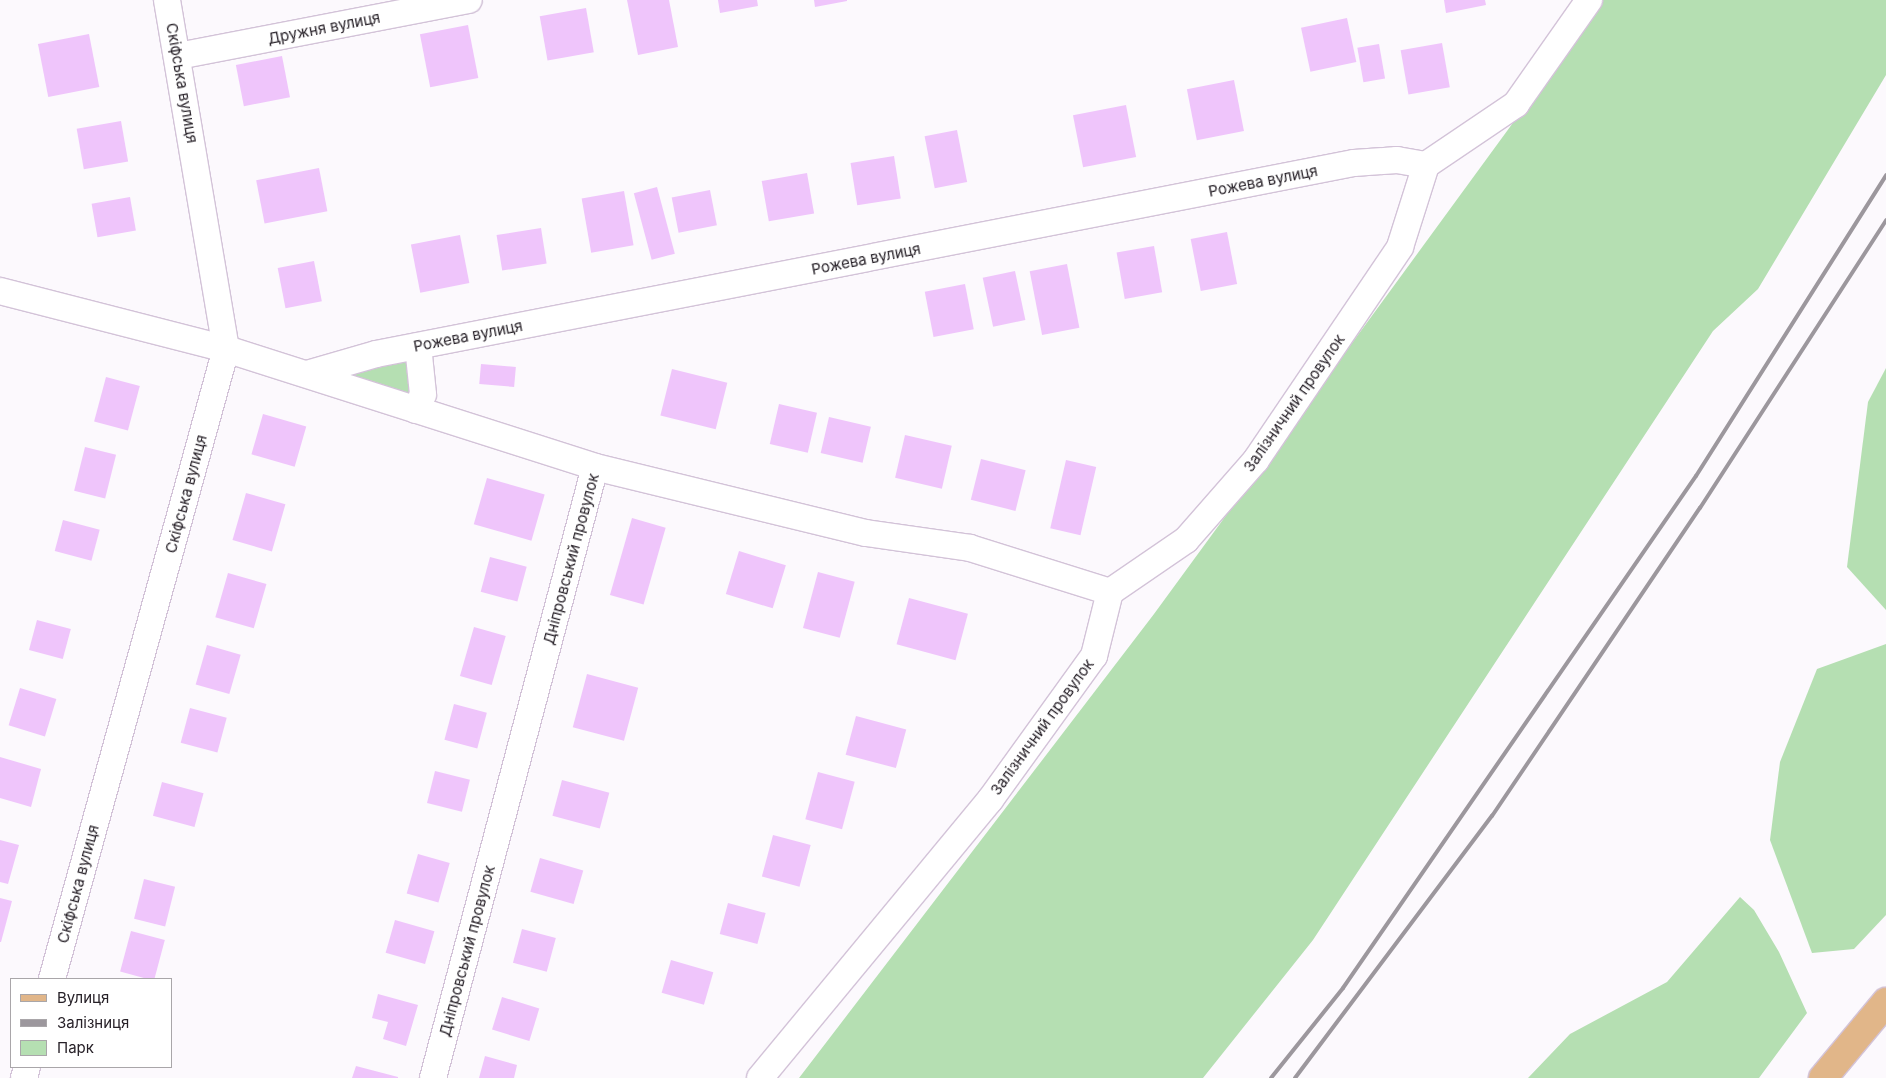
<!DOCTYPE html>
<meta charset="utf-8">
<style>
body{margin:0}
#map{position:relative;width:1886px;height:1078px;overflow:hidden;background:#fcf9fd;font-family:Inter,sans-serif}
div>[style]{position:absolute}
.green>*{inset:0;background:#b5dfb2}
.building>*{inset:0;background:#efc5fb;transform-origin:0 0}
.roads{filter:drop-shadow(1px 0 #d3c3d8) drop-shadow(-1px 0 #d3c3d8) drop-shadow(0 1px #d3c3d8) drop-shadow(0 -1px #d3c3d8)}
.street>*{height:26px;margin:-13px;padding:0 13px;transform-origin:13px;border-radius:13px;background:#fff}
.primary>*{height:28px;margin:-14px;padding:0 14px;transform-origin:14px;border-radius:14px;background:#e1b689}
.rail>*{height:4px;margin:-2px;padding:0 2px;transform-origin:2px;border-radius:2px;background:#9c979d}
span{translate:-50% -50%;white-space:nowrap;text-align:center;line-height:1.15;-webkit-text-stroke:4px #fff;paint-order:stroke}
.street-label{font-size:15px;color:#272128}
.legend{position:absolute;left:10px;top:978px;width:162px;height:90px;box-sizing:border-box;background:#fff;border:1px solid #a9a6a9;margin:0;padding:6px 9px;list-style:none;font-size:15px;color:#272128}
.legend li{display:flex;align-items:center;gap:10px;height:25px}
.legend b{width:25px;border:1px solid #a9a6a9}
</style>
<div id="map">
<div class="green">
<i style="clip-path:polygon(1597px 0,1886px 0,1886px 75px,1758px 289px,1713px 331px,1313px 940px,1203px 1078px,799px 1078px,1154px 614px,1575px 38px)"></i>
<i style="clip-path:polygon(411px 360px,412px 396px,344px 379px,341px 370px)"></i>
<i style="clip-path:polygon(1886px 368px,1886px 610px,1847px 567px,1868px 402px)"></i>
<i style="clip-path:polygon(1886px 644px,1886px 915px,1854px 949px,1812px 953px,1770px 840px,1780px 762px,1817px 669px)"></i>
<i style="clip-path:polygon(1740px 897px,1754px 910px,1779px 952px,1807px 1013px,1759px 1078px,1528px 1078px,1570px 1034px,1667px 982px)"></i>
</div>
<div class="building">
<i style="clip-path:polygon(627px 0,669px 0,678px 47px,638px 55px)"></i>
<i style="clip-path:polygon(718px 0,757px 0,758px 6px,720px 13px)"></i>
<i style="clip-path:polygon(814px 0,847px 0,847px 1px,815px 7px)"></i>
<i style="clip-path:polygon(1444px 0,1485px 0,1486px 5px,1446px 13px)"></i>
<i style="left:586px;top:8px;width:45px;height:47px;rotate:80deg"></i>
<i style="left:1347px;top:18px;width:45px;height:47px;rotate:78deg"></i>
<i style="left:468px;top:25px;width:54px;height:49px;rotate:79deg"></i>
<i style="left:89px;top:34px;width:54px;height:52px;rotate:79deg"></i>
<i style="left:1442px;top:43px;width:45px;height:42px;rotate:80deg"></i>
<i style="left:1379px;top:44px;width:35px;height:22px;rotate:80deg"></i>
<i style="left:282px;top:56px;width:42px;height:47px;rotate:79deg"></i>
<i style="left:1234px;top:80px;width:52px;height:48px;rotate:79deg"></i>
<i style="left:1126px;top:105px;width:53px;height:54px;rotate:79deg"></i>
<i style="left:121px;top:121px;width:41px;height:45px;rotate:80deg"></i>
<i style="left:957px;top:130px;width:53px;height:33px;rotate:79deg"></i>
<i style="left:894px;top:156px;width:43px;height:44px;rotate:81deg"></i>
<i style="left:319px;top:168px;width:44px;height:64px;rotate:79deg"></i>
<i style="left:807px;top:173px;width:41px;height:46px;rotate:80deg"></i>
<i style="left:657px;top:187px;width:69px;height:24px;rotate:75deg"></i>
<i style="left:710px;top:190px;width:36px;height:39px;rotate:79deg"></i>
<i style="left:624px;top:191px;width:55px;height:43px;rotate:80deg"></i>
<i style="left:130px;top:197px;width:34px;height:39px;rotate:80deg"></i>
<i style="left:541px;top:228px;width:36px;height:45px;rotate:81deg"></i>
<i style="left:1227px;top:232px;width:53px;height:37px;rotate:79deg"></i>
<i style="left:460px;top:235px;width:49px;height:50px;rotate:79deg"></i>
<i style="left:1154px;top:246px;width:47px;height:38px;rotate:80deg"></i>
<i style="left:314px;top:261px;width:41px;height:37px;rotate:79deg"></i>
<i style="left:1067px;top:264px;width:65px;height:38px;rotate:79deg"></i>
<i style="left:1015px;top:271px;width:50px;height:33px;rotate:78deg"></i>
<i style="left:965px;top:284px;width:46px;height:41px;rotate:79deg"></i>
<i style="left:481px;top:364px;width:35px;height:20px;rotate:5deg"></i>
<i style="left:672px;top:369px;width:57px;height:48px;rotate:14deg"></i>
<i style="left:106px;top:377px;width:35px;height:46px;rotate:15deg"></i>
<i style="left:779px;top:404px;width:39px;height:41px;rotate:13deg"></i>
<i style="left:263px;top:414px;width:45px;height:42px;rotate:16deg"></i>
<i style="left:829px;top:417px;width:43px;height:37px;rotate:13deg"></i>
<i style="left:905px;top:435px;width:48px;height:44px;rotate:13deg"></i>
<i style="left:85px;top:447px;width:32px;height:45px;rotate:14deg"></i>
<i style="left:981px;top:459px;width:46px;height:42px;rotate:14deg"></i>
<i style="left:1066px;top:460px;width:31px;height:70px;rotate:13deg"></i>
<i style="left:487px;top:478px;width:60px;height:48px;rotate:16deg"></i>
<i style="left:246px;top:493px;width:41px;height:49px;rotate:16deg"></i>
<i style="left:632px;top:518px;width:35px;height:80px;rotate:16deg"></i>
<i style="left:63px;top:520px;width:38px;height:32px;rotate:15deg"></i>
<i style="left:739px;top:551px;width:49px;height:45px;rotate:17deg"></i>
<i style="left:490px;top:557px;width:38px;height:36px;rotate:15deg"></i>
<i style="left:818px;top:572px;width:38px;height:58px;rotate:15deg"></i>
<i style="left:228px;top:573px;width:40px;height:46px;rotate:16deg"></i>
<i style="left:909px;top:598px;width:61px;height:48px;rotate:15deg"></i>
<i style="left:37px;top:620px;width:35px;height:31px;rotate:15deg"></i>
<i style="left:474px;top:627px;width:33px;height:51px;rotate:16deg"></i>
<i style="left:207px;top:645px;width:35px;height:41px;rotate:16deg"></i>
<i style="left:587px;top:674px;width:53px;height:55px;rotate:15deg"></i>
<i style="left:20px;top:688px;width:38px;height:39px;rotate:17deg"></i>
<i style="left:454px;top:704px;width:34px;height:37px;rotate:15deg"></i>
<i style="left:190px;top:708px;width:38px;height:36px;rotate:15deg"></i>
<i style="left:856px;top:716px;width:52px;height:40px;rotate:15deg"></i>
<i style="clip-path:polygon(0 757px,41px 769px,31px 807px,0 798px)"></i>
<i style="left:435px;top:771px;width:36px;height:33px;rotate:14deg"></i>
<i style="left:818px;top:772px;width:38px;height:49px;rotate:15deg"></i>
<i style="left:562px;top:780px;width:49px;height:37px;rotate:15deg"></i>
<i style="left:162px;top:782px;width:43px;height:35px;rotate:15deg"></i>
<i style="left:773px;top:835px;width:39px;height:43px;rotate:15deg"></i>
<i style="clip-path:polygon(0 840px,19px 845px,8px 884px,0 882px)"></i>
<i style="left:418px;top:854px;width:33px;height:41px;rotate:16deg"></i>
<i style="left:540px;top:858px;width:45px;height:35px;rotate:16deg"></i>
<i style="left:144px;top:879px;width:32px;height:41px;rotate:14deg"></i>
<i style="clip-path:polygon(0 898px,12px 901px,1px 942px,0 942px)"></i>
<i style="left:728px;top:903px;width:39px;height:32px;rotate:15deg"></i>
<i style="left:395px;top:920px;width:41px;height:34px;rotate:16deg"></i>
<i style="left:522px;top:929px;width:35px;height:35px;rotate:15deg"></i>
<i style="left:131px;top:931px;width:35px;height:42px;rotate:15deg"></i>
<i style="left:671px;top:960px;width:44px;height:34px;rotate:16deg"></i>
<i style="clip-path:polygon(378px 994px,418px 1005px,406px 1046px,383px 1039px,388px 1022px,372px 1018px)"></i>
<i style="left:502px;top:997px;width:39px;height:34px;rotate:17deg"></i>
<i style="clip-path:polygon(485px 1056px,517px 1065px,514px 1078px,479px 1078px)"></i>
<i style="clip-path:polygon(356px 1066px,398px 1077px,398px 1078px,352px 1078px)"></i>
</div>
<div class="roads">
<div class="street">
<i style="left:178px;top:56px;width:296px;rotate:-10.9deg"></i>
<i style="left:0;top:291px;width:233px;rotate:14.4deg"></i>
<i style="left:226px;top:349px;width:387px;rotate:17.7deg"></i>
<i style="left:307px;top:374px;width:72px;rotate:-16.2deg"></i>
<i style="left:376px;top:354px;width:996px;rotate:-11.05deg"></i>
<i style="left:1354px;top:163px;width:43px;rotate:-4deg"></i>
<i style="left:1397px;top:160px;width:29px;rotate:10deg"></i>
<i style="left:416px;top:410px;width:17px;rotate:-66deg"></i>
<i style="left:423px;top:394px;width:48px;rotate:-95.9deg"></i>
<i style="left:52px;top:979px;width:654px;rotate:-74.56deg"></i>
<i style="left:226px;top:349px;width:354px;rotate:-99.6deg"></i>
<i style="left:24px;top:1078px;width:11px;rotate:-75deg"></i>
<i style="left:433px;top:1078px;width:632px;rotate:-75.15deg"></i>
<i style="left:595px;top:467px;width:279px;rotate:13.7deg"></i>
<i style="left:866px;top:533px;width:105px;rotate:8.2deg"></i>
<i style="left:970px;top:548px;width:147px;rotate:17.4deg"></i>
<i style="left:760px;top:1078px;width:361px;rotate:-50.4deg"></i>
<i style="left:990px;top:800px;width:178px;rotate:-54.2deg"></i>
<i style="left:1094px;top:656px;width:66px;rotate:-76deg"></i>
<i style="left:1110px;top:592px;width:92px;rotate:-34.4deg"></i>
<i style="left:1186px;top:540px;width:106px;rotate:-48.8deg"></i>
<i style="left:1256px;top:460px;width:257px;rotate:-55.9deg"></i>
<i style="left:1400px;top:247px;width:86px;rotate:-72.4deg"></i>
<i style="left:1426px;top:165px;width:109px;rotate:-34.1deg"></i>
<i style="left:1516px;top:104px;width:127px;rotate:-54.9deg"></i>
</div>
<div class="primary">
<i style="left:1823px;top:1078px;width:99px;rotate:-50.3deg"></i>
</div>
</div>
<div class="rail">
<i style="left:1271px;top:1078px;width:115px;rotate:-51.3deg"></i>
<i style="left:1343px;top:988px;width:622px;rotate:-55.42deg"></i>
<i style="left:1696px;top:476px;width:356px;rotate:-57.7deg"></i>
<i style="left:1295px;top:1078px;width:328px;rotate:-53.1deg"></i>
<i style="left:1492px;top:816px;width:372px;rotate:-56deg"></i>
<i style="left:1700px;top:508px;width:343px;rotate:-57.1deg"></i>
</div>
<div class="street-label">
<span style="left:324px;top:28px;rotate:-11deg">Дружня вулиця</span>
<span style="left:182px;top:83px;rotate:80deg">Скіфська вулиця</span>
<span style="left:1263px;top:181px;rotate:-11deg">Рожева вулиця</span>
<span style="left:866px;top:259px;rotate:-11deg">Рожева вулиця</span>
<span style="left:468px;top:336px;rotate:-11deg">Рожева вулиця</span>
<span style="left:1294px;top:403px;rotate:-55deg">Залізничний провулок</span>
<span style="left:186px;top:494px;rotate:-75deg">Скіфська вулиця</span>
<span style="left:571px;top:559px;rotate:-75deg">Дніпровський провулок</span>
<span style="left:1042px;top:727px;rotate:-54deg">Залізничний провулок</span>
<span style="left:78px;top:884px;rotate:-75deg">Скіфська вулиця</span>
<span style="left:467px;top:951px;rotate:-75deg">Дніпровський провулок</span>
</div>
<ul class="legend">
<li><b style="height:6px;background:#e1b689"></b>Вулиця</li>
<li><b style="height:6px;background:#9c979d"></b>Залізниця</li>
<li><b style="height:14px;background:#b5dfb2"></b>Парк</li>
</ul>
</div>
